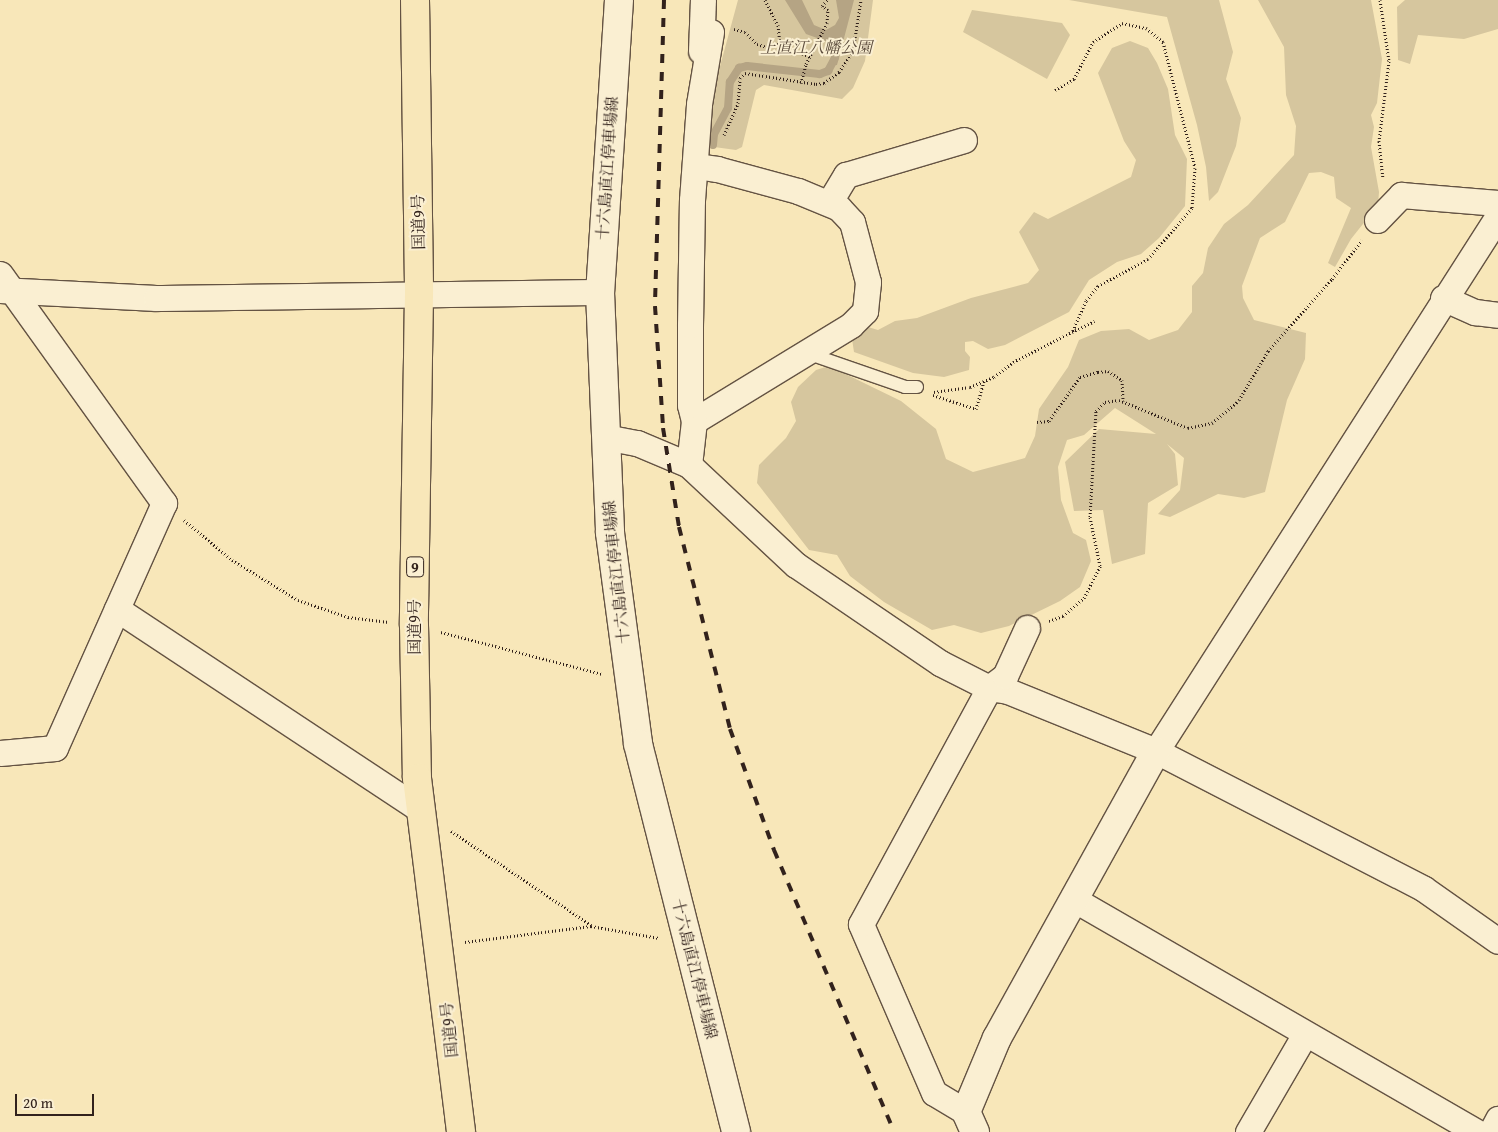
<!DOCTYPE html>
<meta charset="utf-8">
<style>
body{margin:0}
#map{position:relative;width:1498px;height:1132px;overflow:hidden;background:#f8e7b9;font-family:"Gentium Book Plus","Noto Serif JP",serif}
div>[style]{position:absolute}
.green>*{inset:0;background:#d6c69e}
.water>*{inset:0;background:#b5a484}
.stream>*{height:8px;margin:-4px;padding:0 4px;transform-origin:4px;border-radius:4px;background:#b5a484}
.path>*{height:3px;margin-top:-1.5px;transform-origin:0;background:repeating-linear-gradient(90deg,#32221c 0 1px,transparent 0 3.5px)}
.roads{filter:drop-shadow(1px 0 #645343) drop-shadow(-1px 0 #645343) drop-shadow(0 1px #645343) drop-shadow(0 -1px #645343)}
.service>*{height:12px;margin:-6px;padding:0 6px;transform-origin:6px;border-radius:6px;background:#faefd2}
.minor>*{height:25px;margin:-12.5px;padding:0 12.5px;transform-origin:12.5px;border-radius:12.5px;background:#faefd2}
.tertiary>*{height:28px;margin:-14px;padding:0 14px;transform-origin:14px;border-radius:14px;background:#faefd2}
.secondary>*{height:28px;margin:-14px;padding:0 14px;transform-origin:14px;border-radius:14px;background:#faefd2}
.trunk>*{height:28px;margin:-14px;padding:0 14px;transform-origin:14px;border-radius:14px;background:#f8e7b9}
.rail>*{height:4px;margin-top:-2px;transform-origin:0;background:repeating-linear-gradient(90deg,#32221c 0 9px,transparent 0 18px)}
span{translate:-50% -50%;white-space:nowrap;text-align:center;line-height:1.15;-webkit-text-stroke:4px #faefd2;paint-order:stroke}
.shield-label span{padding:1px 4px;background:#faefd2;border:1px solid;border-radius:4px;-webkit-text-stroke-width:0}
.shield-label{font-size:15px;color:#32221c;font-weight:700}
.park-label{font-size:16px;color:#5b4b3c;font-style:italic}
.street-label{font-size:16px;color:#32221c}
.scale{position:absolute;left:15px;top:1094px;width:79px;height:22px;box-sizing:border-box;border:2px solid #32221c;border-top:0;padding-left:6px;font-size:15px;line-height:18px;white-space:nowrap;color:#32221c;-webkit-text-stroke:4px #faefd2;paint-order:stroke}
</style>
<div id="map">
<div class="green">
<i style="clip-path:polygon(738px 0,873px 0,865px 61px,853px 88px,842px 99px,764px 85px,756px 90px,742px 147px,736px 150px,707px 146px,706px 118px)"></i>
<i style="clip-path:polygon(1069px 0,1219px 0,1233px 52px,1226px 79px,1241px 118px,1236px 146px,1218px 192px,1209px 201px,1206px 167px,1197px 125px,1167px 17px)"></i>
<i style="clip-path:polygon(1258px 0,1371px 0,1382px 59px,1377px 103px,1371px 115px,1374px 127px,1371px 147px,1379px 192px,1378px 205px,1351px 239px,1335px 267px,1328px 263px,1351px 208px,1336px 198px,1334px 177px,1321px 172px,1309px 173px,1285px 222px,1260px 238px,1242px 286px,1243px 298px,1254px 320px,1306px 333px,1305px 359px,1287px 400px,1265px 492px,1244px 498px,1218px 494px,1170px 517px,1158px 514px,1180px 490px,1184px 458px,1167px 444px,1175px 454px,1178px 485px,1148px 503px,1145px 554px,1112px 564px,1103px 510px,1074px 511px,1065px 462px,1099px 429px,1156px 434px,1115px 408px,1084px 435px,1067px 440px,1058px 467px,1061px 500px,1073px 533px,1086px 540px,1091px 561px,1080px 587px,1060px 601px,1009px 626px,981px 633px,954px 625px,932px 630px,884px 602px,850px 576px,837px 555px,809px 550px,757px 483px,759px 465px,786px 438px,796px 421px,791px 402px,798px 387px,816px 370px,829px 366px,901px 401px,936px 429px,946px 459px,973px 472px,1025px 458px,1035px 436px,1039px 409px,1068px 367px,1079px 340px,1101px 331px,1129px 329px,1149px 340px,1178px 330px,1192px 312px,1192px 286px,1203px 273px,1208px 248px,1224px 224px,1248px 205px,1294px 155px,1296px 126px,1286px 95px,1284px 47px)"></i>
<i style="clip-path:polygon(1405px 0,1498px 0,1498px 29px,1464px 39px,1418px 35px,1410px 64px,1398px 60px,1397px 7px)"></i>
<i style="clip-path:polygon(972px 10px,1062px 23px,1070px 35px,1047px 79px,963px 32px)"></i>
<i style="clip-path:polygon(1130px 41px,1148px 48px,1157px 63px,1168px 89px,1175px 135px,1187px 159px,1185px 206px,1159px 238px,1141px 254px,1117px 262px,1089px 280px,1069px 312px,1005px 345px,988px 349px,973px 341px,965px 342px,965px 351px,970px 357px,969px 370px,944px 377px,913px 373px,854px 352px,852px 339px,868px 327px,878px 330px,895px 321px,917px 318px,971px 298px,1028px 283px,1039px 270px,1019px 232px,1034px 212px,1048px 219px,1131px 177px,1136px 160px,1124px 141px,1098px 73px,1112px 48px)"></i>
</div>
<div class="water">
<i style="clip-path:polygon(785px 0,802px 0,814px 25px,826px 30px,835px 25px,839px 18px,836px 0,854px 0,837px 65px,827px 66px,832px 55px,831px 43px,806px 34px)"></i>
</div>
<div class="stream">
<i style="left:713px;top:145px;width:11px;rotate:-85deg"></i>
<i style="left:714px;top:134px;width:30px;rotate:-62deg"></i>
<i style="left:728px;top:108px;width:26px;rotate:-86deg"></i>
<i style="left:730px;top:82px;width:17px;rotate:-57deg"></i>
<i style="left:739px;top:68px;width:8px;rotate:-14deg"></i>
<i style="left:747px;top:66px;width:73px;rotate:6.3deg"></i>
<i style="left:820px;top:74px;width:9px;rotate:-21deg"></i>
<i style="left:828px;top:71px;width:15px;rotate:-62deg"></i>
</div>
<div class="path">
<i style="left:765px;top:0;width:28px;rotate:63deg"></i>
<i style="left:778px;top:25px;width:18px;rotate:84deg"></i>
<i style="left:780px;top:43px;width:33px;rotate:25deg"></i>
<i style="left:1380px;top:0;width:62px;rotate:81.6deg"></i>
<i style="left:1389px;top:61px;width:81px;rotate:97.1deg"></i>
<i style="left:1379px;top:141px;width:38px;rotate:84deg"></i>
<i style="left:734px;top:29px;width:11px;rotate:15deg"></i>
<i style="left:745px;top:32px;width:17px;rotate:45deg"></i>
<i style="left:757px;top:44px;width:10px;rotate:17deg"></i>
<i style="left:767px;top:47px;width:14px;rotate:-17deg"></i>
<i style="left:801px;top:83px;width:20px;rotate:-75deg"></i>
<i style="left:806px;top:64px;width:46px;rotate:-62.9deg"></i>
<i style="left:827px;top:23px;width:13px;rotate:-86deg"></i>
<i style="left:828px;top:10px;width:7px;rotate:-146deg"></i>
<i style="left:822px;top:6px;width:8px;rotate:-50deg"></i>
<i style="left:1055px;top:90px;width:22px;rotate:-30deg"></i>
<i style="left:1074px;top:79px;width:42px;rotate:-62.8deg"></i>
<i style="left:1093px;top:42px;width:35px;rotate:-33deg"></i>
<i style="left:1122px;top:23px;width:25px;rotate:12deg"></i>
<i style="left:1146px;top:28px;width:22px;rotate:39deg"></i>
<i style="left:1163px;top:42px;width:130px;rotate:75.7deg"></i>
<i style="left:1195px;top:168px;width:40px;rotate:94.3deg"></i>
<i style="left:1192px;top:208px;width:67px;rotate:130.8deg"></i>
<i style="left:1148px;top:259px;width:57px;rotate:151.6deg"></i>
<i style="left:1098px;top:286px;width:19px;rotate:129deg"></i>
<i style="left:1086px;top:301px;width:34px;rotate:114deg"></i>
<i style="left:1072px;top:332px;width:25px;rotate:-26deg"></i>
<i style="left:724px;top:135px;width:35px;rotate:-66deg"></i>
<i style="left:738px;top:103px;width:25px;rotate:-85deg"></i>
<i style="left:740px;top:78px;width:7px;rotate:-45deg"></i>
<i style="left:745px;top:73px;width:72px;rotate:8.8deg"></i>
<i style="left:816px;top:84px;width:8px;rotate:-7deg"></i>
<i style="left:824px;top:83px;width:19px;rotate:-36deg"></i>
<i style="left:839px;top:72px;width:25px;rotate:-56deg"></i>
<i style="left:853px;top:51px;width:52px;rotate:-81.1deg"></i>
<i style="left:934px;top:392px;width:36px;rotate:-8deg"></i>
<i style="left:970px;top:387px;width:26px;rotate:-23deg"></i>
<i style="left:994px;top:377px;width:24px;rotate:-38deg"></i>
<i style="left:1013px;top:362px;width:66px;rotate:-27deg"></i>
<i style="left:933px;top:395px;width:45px;rotate:18deg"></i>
<i style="left:976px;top:409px;width:29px;rotate:-74deg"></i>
<i style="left:1037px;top:422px;width:12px;rotate:-5deg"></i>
<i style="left:1049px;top:421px;width:54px;rotate:-54.8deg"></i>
<i style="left:1080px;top:377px;width:19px;rotate:-16deg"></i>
<i style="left:1098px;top:372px;width:10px;rotate:-6deg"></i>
<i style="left:1108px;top:371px;width:17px;rotate:33deg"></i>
<i style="left:1122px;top:380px;width:21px;rotate:87deg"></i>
<i style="left:184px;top:520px;width:62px;rotate:39.8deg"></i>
<i style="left:232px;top:560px;width:77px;rotate:31.2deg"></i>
<i style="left:298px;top:600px;width:53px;rotate:18.8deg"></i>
<i style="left:348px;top:617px;width:41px;rotate:7deg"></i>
<i style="left:1049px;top:621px;width:15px;rotate:-20deg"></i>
<i style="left:1063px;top:616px;width:28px;rotate:-41deg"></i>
<i style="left:1084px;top:598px;width:36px;rotate:-63deg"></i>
<i style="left:1100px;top:566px;width:50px;rotate:-101.5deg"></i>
<i style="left:1090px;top:517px;width:106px;rotate:-86.8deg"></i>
<i style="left:1096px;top:411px;width:13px;rotate:-45deg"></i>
<i style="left:1105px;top:402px;width:14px;rotate:-8deg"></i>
<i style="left:1119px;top:400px;width:74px;rotate:22.1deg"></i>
<i style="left:1188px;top:428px;width:25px;rotate:-12deg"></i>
<i style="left:1212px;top:423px;width:35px;rotate:-40deg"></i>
<i style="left:1239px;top:400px;width:57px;rotate:-59.4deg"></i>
<i style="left:1268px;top:351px;width:96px;rotate:-48.4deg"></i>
<i style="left:1332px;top:279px;width:49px;rotate:-52.4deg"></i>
<i style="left:441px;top:632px;width:166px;rotate:14.6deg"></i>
<i style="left:451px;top:831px;width:169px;rotate:33.9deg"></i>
<i style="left:465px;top:942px;width:127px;rotate:-7.2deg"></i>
<i style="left:591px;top:926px;width:69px;rotate:10deg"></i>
</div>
<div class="roads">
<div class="service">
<i style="left:807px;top:353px;width:104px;rotate:19.1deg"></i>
<i style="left:905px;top:387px;width:12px"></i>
</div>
<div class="minor">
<i style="left:701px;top:51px;width:51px;rotate:-87.8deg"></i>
<i style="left:829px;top:203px;width:33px;rotate:-59deg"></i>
<i style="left:846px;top:175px;width:123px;rotate:-16.5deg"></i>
<i style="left:1377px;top:220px;width:35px;rotate:-46deg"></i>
<i style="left:1401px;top:195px;width:97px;rotate:4.7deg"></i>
<i style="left:0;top:274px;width:282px;rotate:54.4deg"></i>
<i style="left:164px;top:503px;width:268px;rotate:114deg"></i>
<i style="left:55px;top:748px;width:55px;rotate:174.8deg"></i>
<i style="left:0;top:290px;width:156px;rotate:2.9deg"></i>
<i style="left:156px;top:298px;width:444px;rotate:-0.8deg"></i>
<i style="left:1443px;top:298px;width:35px;rotate:24deg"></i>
<i style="left:1475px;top:312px;width:23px;rotate:7deg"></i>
<i style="left:694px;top:421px;width:184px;rotate:-31.4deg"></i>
<i style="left:851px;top:325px;width:20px;rotate:-45deg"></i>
<i style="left:865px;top:311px;width:29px;rotate:-84deg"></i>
<i style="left:868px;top:282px;width:62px;rotate:-104.9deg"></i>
<i style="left:852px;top:222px;width:19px;rotate:-133deg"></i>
<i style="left:839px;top:208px;width:44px;rotate:-157.5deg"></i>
<i style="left:798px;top:191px;width:84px;rotate:-164.8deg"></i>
<i style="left:717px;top:169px;width:22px;rotate:-172deg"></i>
<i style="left:605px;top:437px;width:33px;rotate:11deg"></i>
<i style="left:637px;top:443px;width:56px;rotate:22.9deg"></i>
<i style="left:689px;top:465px;width:146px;rotate:43.1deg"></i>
<i style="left:796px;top:565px;width:174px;rotate:34.2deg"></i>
<i style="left:940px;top:663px;width:55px;rotate:27deg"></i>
<i style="left:989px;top:688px;width:19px;rotate:9deg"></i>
<i style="left:1008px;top:691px;width:160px;rotate:22.1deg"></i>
<i style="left:1156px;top:751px;width:301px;rotate:27.2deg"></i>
<i style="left:1424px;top:889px;width:90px;rotate:35.1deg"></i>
<i style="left:689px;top:465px;width:44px;rotate:-83.5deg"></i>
<i style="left:694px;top:421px;width:16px;rotate:-104deg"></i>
<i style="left:690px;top:405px;width:80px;rotate:-90deg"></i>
<i style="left:690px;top:325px;width:125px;rotate:-89.1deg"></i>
<i style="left:692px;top:200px;width:96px;rotate:-85.8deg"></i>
<i style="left:699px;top:104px;width:73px;rotate:-80.5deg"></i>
<i style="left:117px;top:609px;width:362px;rotate:33.5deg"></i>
<i style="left:1156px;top:751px;width:635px;rotate:-57.41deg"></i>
<i style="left:1075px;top:900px;width:464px;rotate:30deg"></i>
<i style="left:966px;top:1112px;width:37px;rotate:-149deg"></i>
<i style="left:934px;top:1093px;width:184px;rotate:-113.4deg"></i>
<i style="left:861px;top:924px;width:268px;rotate:-61.5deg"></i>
<i style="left:989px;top:688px;width:20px;rotate:-37deg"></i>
<i style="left:1005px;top:676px;width:53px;rotate:-65.4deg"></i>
<i style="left:1248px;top:1132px;width:113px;rotate:-59.8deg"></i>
<i style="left:1491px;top:1132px;width:15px;rotate:-62deg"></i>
</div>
<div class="tertiary">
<i style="left:975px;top:1132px;width:22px;rotate:-114deg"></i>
<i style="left:966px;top:1112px;width:80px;rotate:-67.3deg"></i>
<i style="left:997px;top:1038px;width:328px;rotate:-61deg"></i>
</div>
<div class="secondary">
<i style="left:619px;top:0;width:293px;rotate:93.7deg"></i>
<i style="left:600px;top:292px;width:241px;rotate:87.6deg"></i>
<i style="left:610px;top:533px;width:213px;rotate:82.4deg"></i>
<i style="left:638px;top:744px;width:400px;rotate:75.8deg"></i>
</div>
<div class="trunk">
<i style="left:415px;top:0;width:294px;rotate:89.2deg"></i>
<i style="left:419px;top:294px;width:331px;rotate:90.9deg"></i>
<i style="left:414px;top:625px;width:153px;rotate:88.9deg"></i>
<i style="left:417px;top:778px;width:357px;rotate:82.9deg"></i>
</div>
</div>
<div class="rail">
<i style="left:664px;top:0;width:306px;rotate:91.7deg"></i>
<i style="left:655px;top:306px;width:122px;rotate:86.2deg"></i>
<i style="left:663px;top:428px;width:100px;rotate:80.8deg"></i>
<i style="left:679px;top:527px;width:208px;rotate:75.8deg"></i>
<i style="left:730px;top:729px;width:129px;rotate:70deg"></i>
<i style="left:774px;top:850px;width:306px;rotate:66.9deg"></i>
</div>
<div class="shield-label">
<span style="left:415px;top:567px">9</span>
</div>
<div class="park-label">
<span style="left:816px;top:47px">上直江八幡公園</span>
</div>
<div class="street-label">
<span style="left:607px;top:168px;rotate:-86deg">十六島直江停車場線</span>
<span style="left:418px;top:222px;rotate:-91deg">国道9号</span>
<span style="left:616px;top:572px;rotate:-96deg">十六島直江停車場線</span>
<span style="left:414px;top:627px;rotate:-90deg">国道9号</span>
<span style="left:695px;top:969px;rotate:76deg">十六島直江停車場線</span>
<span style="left:449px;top:1030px;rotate:-96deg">国道9号</span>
</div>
<div class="scale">20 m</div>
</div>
